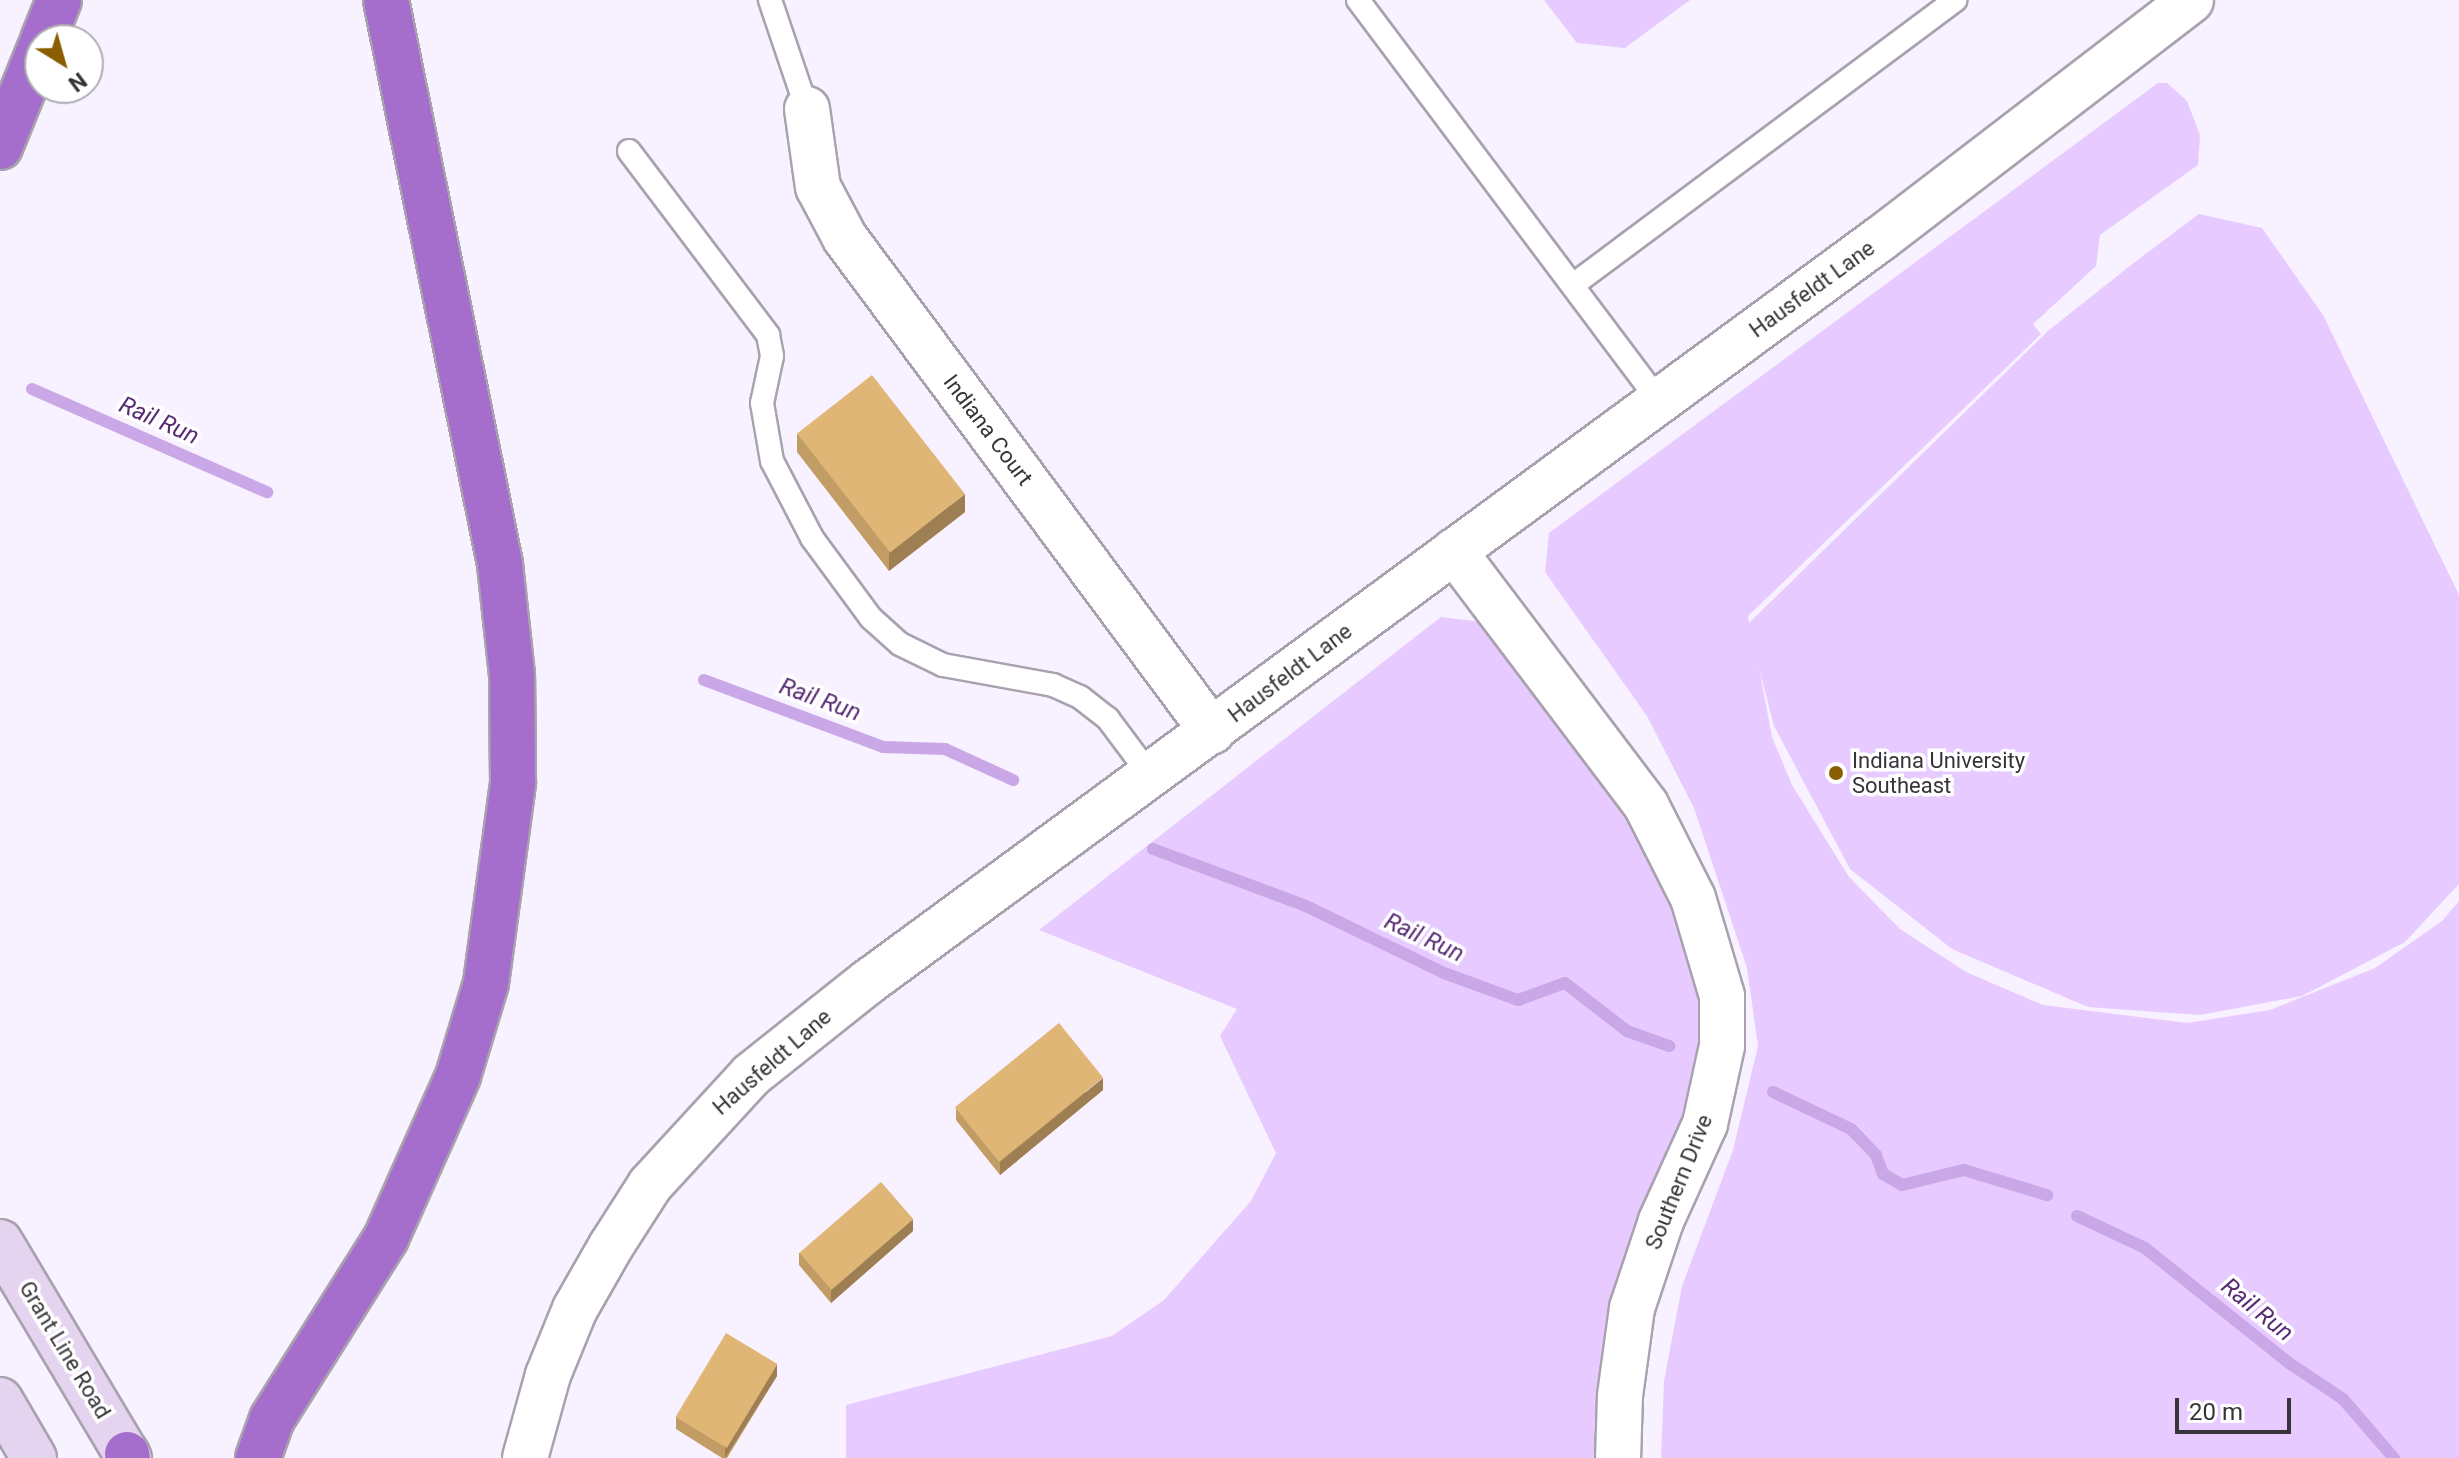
<!DOCTYPE html>
<style>
body{margin:0}
#map{position:relative;width:2459px;height:1458px;overflow:hidden;background:#f8f1ff;font-family:Roboto,sans-serif}
div>[style]{position:absolute}
.green>*{inset:0;background:#e7caff}
.stream>*{height:12px;margin:-6px;padding:0 6px;transform-origin:6px;border-radius:6px;background:#caa7e6}
.roads{filter:drop-shadow(2px 0 #a9a2ae) drop-shadow(-2px 0 #a9a2ae) drop-shadow(0 2px #a9a2ae) drop-shadow(0 -2px #a9a2ae)}
.service>*{height:22px;margin:-11px;padding:0 11px;transform-origin:11px;border-radius:11px;background:#fff}
.minor>*{height:44px;margin:-22px;padding:0 22px;transform-origin:22px;border-radius:22px;background:#fff}
.tertiary>*{height:44px;margin:-22px;padding:0 22px;transform-origin:22px;border-radius:22px;background:#fff}
.secondary>*{height:44px;margin:-22px;padding:0 22px;transform-origin:22px;border-radius:22px;background:#e4d4f0}
.motorway>*{height:44px;margin:-22px;padding:0 22px;transform-origin:22px;border-radius:22px;background:#a56ecc}
.wall>*{inset:0;background:#c19d65}
.shaded-wall>*{inset:0;background:#9d7f53}
.building>*{inset:0;background:#e0b676;transform-origin:0 0}
.dots>*{width:22px;height:22px;translate:-50% -50%;box-sizing:border-box;border:4px solid #fff;border-radius:50%}
span{translate:-50% -50%;white-space:nowrap;text-align:center;line-height:1.15;-webkit-text-stroke:7px #fff;paint-order:stroke}
.street-label{font-size:22px;color:#373439}
.poi-label{font-size:22px;color:#373439}
.left{translate:0 -50%;text-align:left}
.water-label{font-size:24px;color:#582b74;font-style:italic}
.north{position:absolute;left:24px;top:24px;width:80px;height:80px;box-sizing:border-box;background:#fff;border:2px solid #afaeb0;border-radius:50%;rotate:143deg;font-size:22px;font-weight:700;line-height:32px;text-align:center;color:#373439}
.north::after{content:'';display:block;margin:auto;width:28px;height:36px;background:#895d00;clip-path:polygon(50% 0,100% 100%,50% 72%,0 100%)}
.scale{position:absolute;left:2175px;top:1398px;width:116px;height:36px;box-sizing:border-box;border:4px solid #373439;border-top:0;padding-left:10px;font-size:24px;line-height:28px;white-space:nowrap;color:#373439;-webkit-text-stroke:6px #fff;paint-order:stroke}
</style>
<div id="map">
<div class="green">
<i style="clip-path:polygon(1544px 0,1690px 0,1625px 48px,1577px 43px)"></i>
<i style="clip-path:polygon(2158px 83px,2167px 83px,2187px 101px,2200px 135px,2198px 165px,2100px 235px,2096px 266px,2033px 324px,2041px 334px,1748px 616px,1749px 623px,2048px 331px,2131px 265px,2199px 214px,2262px 228px,2323px 315px,2459px 595px,2459px 884px,2405px 942px,2302px 996px,2200px 1015px,2088px 1007px,1952px 949px,1850px 869px,1774px 726px,1759px 668px,1772px 737px,1792px 785px,1849px 877px,1900px 929px,1966px 972px,2043px 1005px,2187px 1023px,2270px 1010px,2375px 968px,2442px 921px,2459px 901px,2459px 1458px,1661px 1458px,1664px 1381px,1682px 1286px,1733px 1150px,1758px 1046px,1747px 968px,1694px 808px,1647px 716px,1545px 572px,1549px 533px)"></i>
<i style="clip-path:polygon(1441px 617px,1482px 622px,1634px 820px,1690px 936px,1711px 1043px,1612px 1458px,846px 1458px,846px 1405px,1112px 1336px,1164px 1300px,1251px 1201px,1276px 1153px,1220px 1036px,1237px 1009px,1039px 930px)"></i>
</div>
<div class="stream">
<i style="left:32px;top:389px;width:257px;rotate:23.7deg"></i>
<i style="left:704px;top:680px;width:191px;rotate:20.5deg"></i>
<i style="left:883px;top:747px;width:62px;rotate:1.8deg"></i>
<i style="left:945px;top:749px;width:75px;rotate:24.5deg"></i>
<i style="left:1153px;top:849px;width:163px;rotate:20.4deg"></i>
<i style="left:1306px;top:906px;width:153px;rotate:25.9deg"></i>
<i style="left:1444px;top:973px;width:79px;rotate:20deg"></i>
<i style="left:1518px;top:1000px;width:50px;rotate:-19.9deg"></i>
<i style="left:1565px;top:983px;width:78px;rotate:37.7deg"></i>
<i style="left:1627px;top:1031px;width:45px;rotate:19.7deg"></i>
<i style="left:1773px;top:1092px;width:86px;rotate:25.4deg"></i>
<i style="left:1851px;top:1129px;width:36px;rotate:46deg"></i>
<i style="left:1876px;top:1155px;width:20px;rotate:70deg"></i>
<i style="left:1883px;top:1174px;width:22px;rotate:30deg"></i>
<i style="left:1902px;top:1185px;width:64px;rotate:-13.6deg"></i>
<i style="left:1964px;top:1170px;width:87px;rotate:16.8deg"></i>
<i style="left:2077px;top:1216px;width:75px;rotate:25.2deg"></i>
<i style="left:2145px;top:1248px;width:184px;rotate:38.6deg"></i>
<i style="left:2289px;top:1363px;width:65px;rotate:33.7deg"></i>
<i style="left:2343px;top:1399px;width:78px;rotate:49.2deg"></i>
</div>
<div class="roads">
<div class="service">
<i style="left:770px;top:0;width:115px;rotate:71.3deg"></i>
<i style="left:1358px;top:0;width:501px;rotate:53.11deg"></i>
<i style="left:629px;top:151px;width:231px;rotate:52.9deg"></i>
<i style="left:768px;top:335px;width:21px;rotate:79deg"></i>
<i style="left:772px;top:356px;width:48px;rotate:102deg"></i>
<i style="left:762px;top:403px;width:59px;rotate:80.2deg"></i>
<i style="left:772px;top:461px;width:87px;rotate:62.5deg"></i>
<i style="left:812px;top:538px;width:99px;rotate:53.6deg"></i>
<i style="left:871px;top:618px;width:39px;rotate:42deg"></i>
<i style="left:900px;top:644px;width:48px;rotate:26deg"></i>
<i style="left:943px;top:665px;width:112px;rotate:10.3deg"></i>
<i style="left:1053px;top:685px;width:30px;rotate:24deg"></i>
<i style="left:1080px;top:697px;width:36px;rotate:38deg"></i>
<i style="left:1108px;top:719px;width:70px;rotate:53.1deg"></i>
<i style="left:1573px;top:285px;width:477px;rotate:-36.7deg"></i>
</div>
<div class="minor">
<i style="left:807px;top:109px;width:79px;rotate:82deg"></i>
<i style="left:818px;top:187px;width:58px;rotate:62.1deg"></i>
<i style="left:845px;top:238px;width:615px;rotate:53.34deg"></i>
<i style="left:1454px;top:551px;width:318px;rotate:52.9deg"></i>
<i style="left:1646px;top:805px;width:104px;rotate:63.2deg"></i>
<i style="left:1693px;top:898px;width:102px;rotate:73.5deg"></i>
<i style="left:1722px;top:996px;width:50px;rotate:90deg"></i>
<i style="left:1722px;top:1046px;width:80px;rotate:102.3deg"></i>
<i style="left:1705px;top:1124px;width:107px;rotate:114.4deg"></i>
<i style="left:1661px;top:1221px;width:92px;rotate:108.4deg"></i>
<i style="left:1632px;top:1308px;width:89px;rotate:97.8deg"></i>
<i style="left:1620px;top:1396px;width:62px;rotate:91.8deg"></i>
</div>
<div class="tertiary">
<i style="left:525px;top:1458px;width:86px;rotate:-74.5deg"></i>
<i style="left:548px;top:1375px;width:71px;rotate:-67.8deg"></i>
<i style="left:575px;top:1309px;width:73px;rotate:-60.3deg"></i>
<i style="left:611px;top:1246px;width:72px;rotate:-57.4deg"></i>
<i style="left:650px;top:1185px;width:149px;rotate:-47.4deg"></i>
<i style="left:751px;top:1075px;width:149px;rotate:-38.5deg"></i>
<i style="left:868px;top:982px;width:1255px;rotate:-36.29deg"></i>
<i style="left:1880px;top:239px;width:392px;rotate:-37.5deg"></i>
</div>
<div class="secondary">
<i style="left:0;top:1242px;width:252px;rotate:59.2deg"></i>
<i style="left:0;top:1400px;width:67px;rotate:59.6deg"></i>
</div>
<div class="motorway">
<i style="left:43px;top:40px;width:43px;rotate:-68.2deg"></i>
<i style="left:0;top:147px;width:107px;rotate:-68deg"></i>
<i style="left:127px;top:1454px;width:4px;rotate:76deg"></i>
<i style="left:258px;top:1458px;width:41px;rotate:-70.3deg"></i>
<i style="left:272px;top:1419px;width:214px;rotate:-57.8deg"></i>
<i style="left:386px;top:1238px;width:177px;rotate:-66deg"></i>
<i style="left:458px;top:1076px;width:97px;rotate:-73.2deg"></i>
<i style="left:486px;top:983px;width:203px;rotate:-82.3deg"></i>
<i style="left:513px;top:782px;width:107px;rotate:-90.5deg"></i>
<i style="left:512px;top:675px;width:112px;rotate:-96.2deg"></i>
<i style="left:500px;top:564px;width:575px;rotate:-101.43deg"></i>
</div>
</div>
<div class="wall">
<i style="clip-path:polygon(797px 434px,965px 512px,889px 571px,797px 452px)"></i>
<i style="clip-path:polygon(1103px 1090px,1000px 1175px,956px 1120px,956px 1108px)"></i>
<i style="clip-path:polygon(913px 1231px,831px 1303px,799px 1265px,799px 1253px)"></i>
<i style="clip-path:polygon(777px 1376px,727px 1458px,722px 1458px,676px 1429px,676px 1417px)"></i>
</div>
<div class="shaded-wall">
<i style="clip-path:polygon(965px 494px,965px 512px,889px 571px,889px 553px)"></i>
<i style="clip-path:polygon(1103px 1078px,1103px 1090px,1000px 1175px,1000px 1162px)"></i>
<i style="clip-path:polygon(913px 1219px,913px 1231px,831px 1303px,831px 1290px)"></i>
<i style="clip-path:polygon(777px 1364px,777px 1376px,725px 1458px,725px 1448px)"></i>
</div>
<div class="building">
<i style="left:872px;top:375px;width:151px;height:95px;rotate:52deg"></i>
<i style="left:1059px;top:1023px;width:70px;height:134px;rotate:51deg"></i>
<i style="left:881px;top:1182px;width:49px;height:108px;rotate:49deg"></i>
<i style="left:726px;top:1333px;width:60px;height:98px;rotate:31deg"></i>
</div>
<div class="dots">
<i style="left:1836px;top:773px;background:#895d00"></i>
</div>
<div class="street-label">
<span style="left:1812px;top:289px;rotate:-36deg">Hausfeldt Lane</span>
<span style="left:988px;top:430px;rotate:53deg">Indiana Court</span>
<span style="left:1290px;top:673px;rotate:-37deg">Hausfeldt Lane</span>
<span style="left:772px;top:1062px;rotate:-41deg">Hausfeldt Lane</span>
<span style="left:1679px;top:1182px;rotate:-68deg">Southern Drive</span>
<span style="left:65px;top:1350px;rotate:59deg">Grant Line Road</span>
</div>
<div class="poi-label">
<span class="left" style="left:1852px;top:773px">Indiana University<br>Southeast</span>
</div>
<div class="water-label">
<span style="left:159px;top:421px;rotate:24deg">Rail Run</span>
<span style="left:820px;top:700px;rotate:20deg">Rail Run</span>
<span style="left:1424px;top:938px;rotate:25deg">Rail Run</span>
<span style="left:2257px;top:1310px;rotate:39deg">Rail Run</span>
</div>
<div class="north">N</div>
<div class="scale">20 m</div>
</div>
